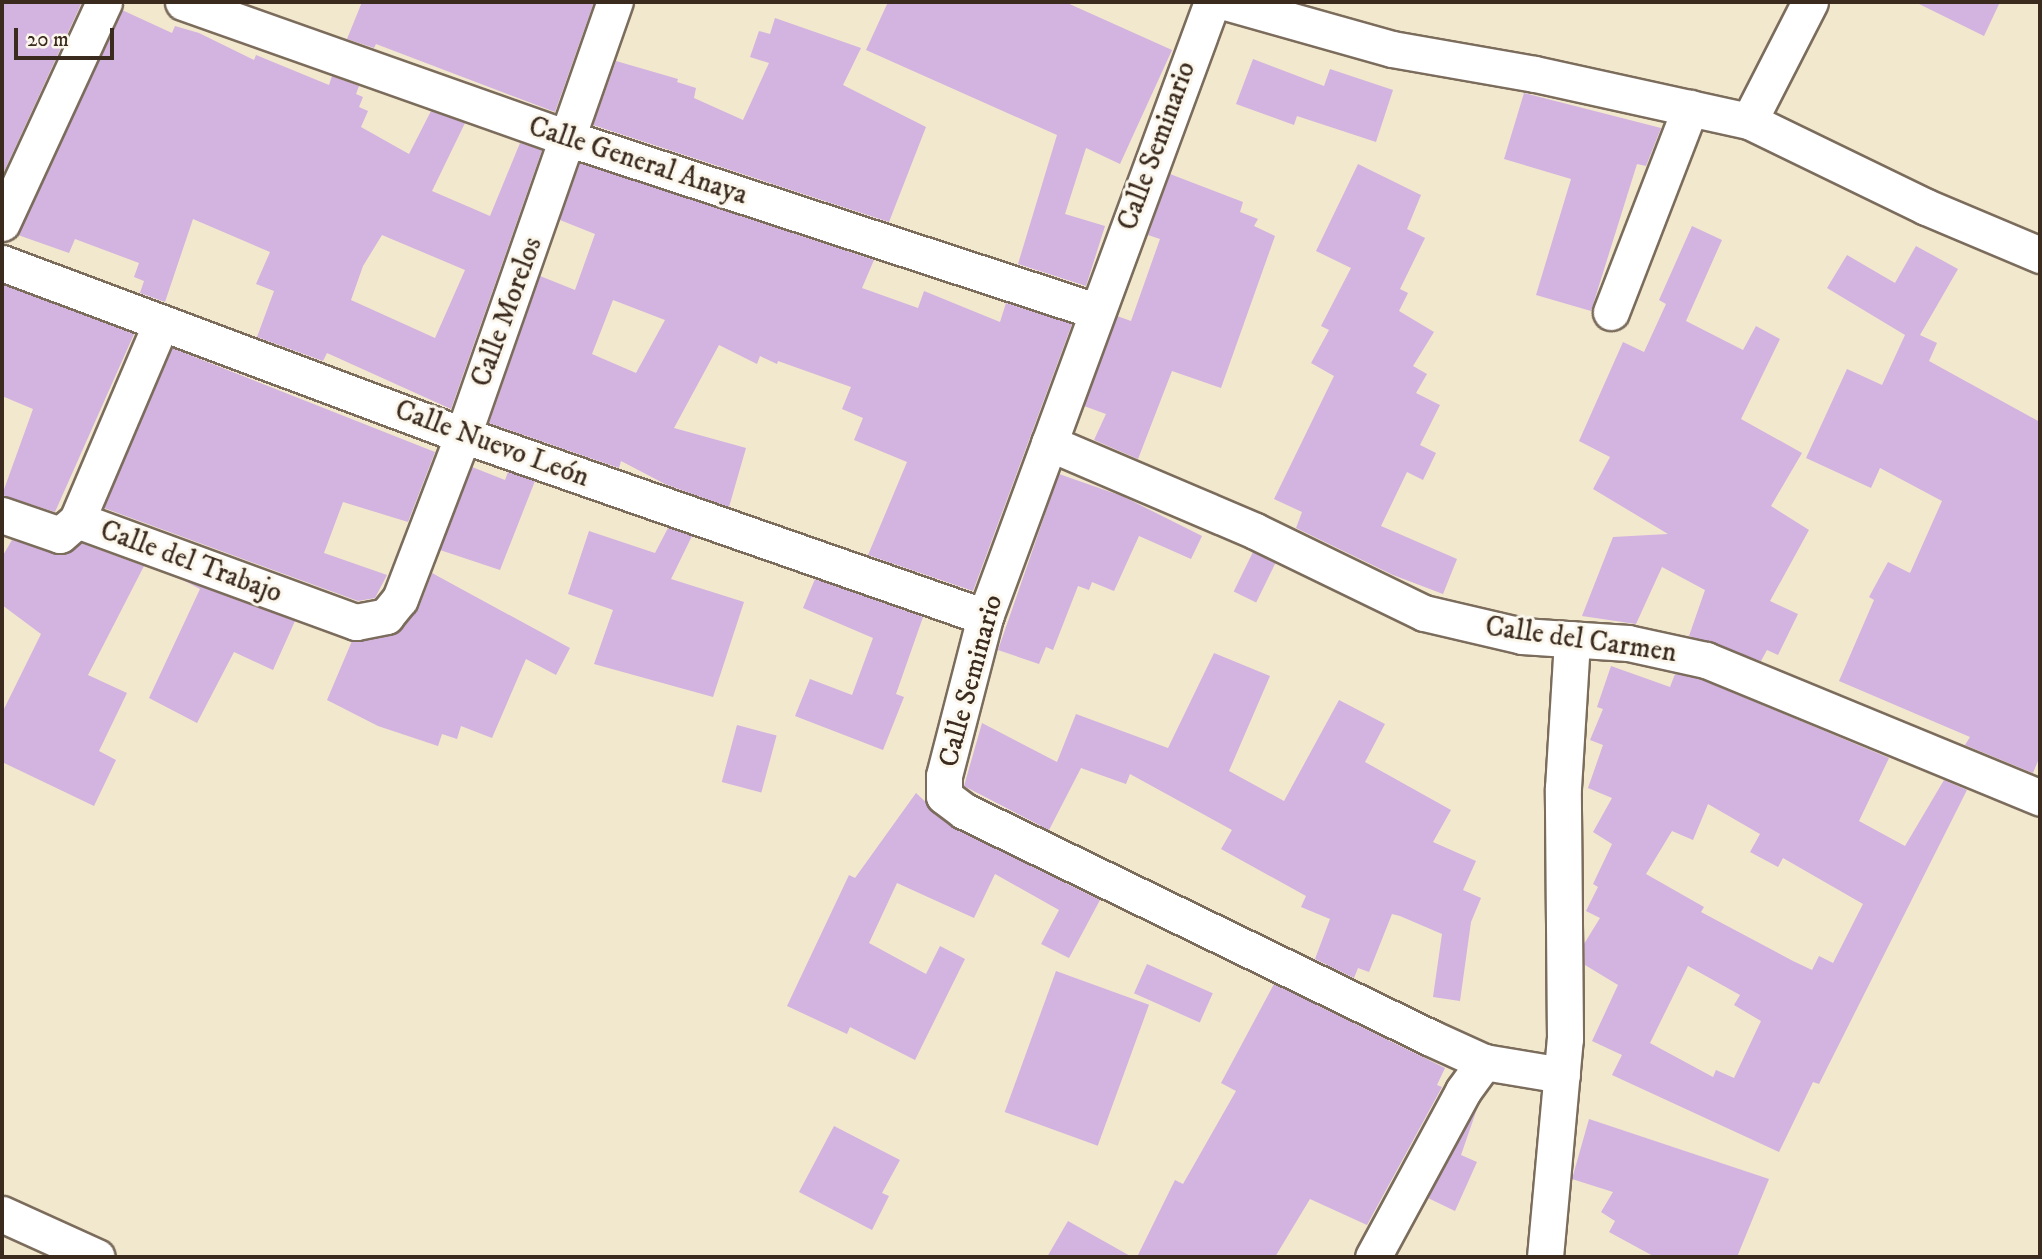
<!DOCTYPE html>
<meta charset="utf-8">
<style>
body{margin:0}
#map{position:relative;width:2042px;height:1259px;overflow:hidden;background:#f2e8ce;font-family:"IM FELL DW Pica",serif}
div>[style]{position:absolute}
.building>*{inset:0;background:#d3b3df;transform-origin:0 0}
.roads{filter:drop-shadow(2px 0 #7b6c5c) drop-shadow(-2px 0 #7b6c5c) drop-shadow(0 2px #7b6c5c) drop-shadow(0 -2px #7b6c5c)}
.minor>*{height:35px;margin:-17.5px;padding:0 17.5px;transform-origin:17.5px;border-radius:17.5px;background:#fff}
span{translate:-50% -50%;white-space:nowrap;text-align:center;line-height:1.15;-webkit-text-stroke:6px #fbf7ec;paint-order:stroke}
.street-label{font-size:28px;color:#3b2a1e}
.frame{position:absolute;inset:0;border:4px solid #3b2a1e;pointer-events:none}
.scale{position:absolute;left:14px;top:28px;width:100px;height:32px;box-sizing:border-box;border:4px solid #3b2a1e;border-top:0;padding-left:9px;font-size:21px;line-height:24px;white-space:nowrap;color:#3b2a1e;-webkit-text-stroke:5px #fbf7ec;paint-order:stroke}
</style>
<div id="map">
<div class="building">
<i style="clip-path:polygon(2px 2px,82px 2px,2px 176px)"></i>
<i style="clip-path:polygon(362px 2px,594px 2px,555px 112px,376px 44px,374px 48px,347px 39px)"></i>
<i style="clip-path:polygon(888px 2px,1065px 2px,1172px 50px,1120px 164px,1086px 148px,1065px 214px,1105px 226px,1086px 286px,1018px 264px,1057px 135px,866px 50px)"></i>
<i style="clip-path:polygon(1915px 2px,2000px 2px,1984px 36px)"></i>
<i style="clip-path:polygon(evenodd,122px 10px,172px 33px,175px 26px,199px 33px,254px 60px,256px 55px,329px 85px,332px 76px,359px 86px,356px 94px,363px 97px,359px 107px,368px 111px,361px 127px,409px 154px,431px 111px,465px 123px,432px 191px,490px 216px,520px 143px,542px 150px,451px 409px,327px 353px,323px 361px,257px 337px,274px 291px,256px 284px,270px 252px,193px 219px,165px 302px,140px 293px,144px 281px,134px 277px,139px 263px,75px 239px,69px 253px,18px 235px,122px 10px,382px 235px,465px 270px,435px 338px,351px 300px,363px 266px,382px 235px)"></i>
<i style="clip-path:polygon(775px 18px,861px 48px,843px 85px,926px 127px,889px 222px,593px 125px,616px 61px,678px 79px,677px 82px,696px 88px,694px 98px,743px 120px,769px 63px,750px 57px,759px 31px,770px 34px)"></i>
<i style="clip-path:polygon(1253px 59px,1324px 86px,1330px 69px,1393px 90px,1376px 142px,1297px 116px,1294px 125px,1236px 104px)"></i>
<i style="clip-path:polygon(1524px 93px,1661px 128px,1646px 166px,1637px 164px,1591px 311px,1536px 295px,1571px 179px,1504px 159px)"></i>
<i style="clip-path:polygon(evenodd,580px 163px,874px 260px,862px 288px,918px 308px,924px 291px,1000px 322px,1006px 303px,1072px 324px,973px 591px,868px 555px,907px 462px,854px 440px,863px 418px,842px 409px,851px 387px,778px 361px,777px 364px,760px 356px,757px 364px,719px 345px,674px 428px,746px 448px,729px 507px,665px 484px,621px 461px,619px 468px,489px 423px,540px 276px,575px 290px,595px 234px,560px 220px,580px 163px,613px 300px,665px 320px,636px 373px,592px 354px,613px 300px)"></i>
<i style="clip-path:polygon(1358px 164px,1421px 195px,1407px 229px,1425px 238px,1400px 289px,1408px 293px,1399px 311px,1434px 332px,1413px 366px,1427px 374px,1416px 393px,1440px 405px,1420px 445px,1436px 453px,1423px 480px,1407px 472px,1381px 526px,1457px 559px,1443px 594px,1393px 575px,1296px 528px,1302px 512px,1274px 499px,1334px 376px,1311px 363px,1329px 330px,1321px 326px,1351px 268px,1316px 251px)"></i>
<i style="clip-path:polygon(1170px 174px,1243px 202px,1240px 212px,1258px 219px,1254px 226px,1275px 236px,1221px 388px,1172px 371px,1138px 459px,1094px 440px,1106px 414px,1084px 406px,1117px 316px,1131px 321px,1160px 239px,1148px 235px)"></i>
<i style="clip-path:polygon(1692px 226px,1722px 240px,1686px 321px,1743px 350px,1756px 326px,1780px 339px,1741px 419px,1802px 453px,1771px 506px,1809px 530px,1770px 601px,1798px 614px,1778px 655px,1767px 650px,1761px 661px,1689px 636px,1705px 590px,1662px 567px,1636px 624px,1582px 616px,1613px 537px,1668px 534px,1593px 489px,1610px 457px,1579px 441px,1623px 342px,1644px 352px,1666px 304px,1659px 300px)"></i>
<i style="clip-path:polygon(1916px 246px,1958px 269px,1920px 335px,1937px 343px,1929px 361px,2040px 422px,2040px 756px,2033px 773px,1965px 745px,1970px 737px,1839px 681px,1874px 600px,1869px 597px,1888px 562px,1910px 573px,1942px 501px,1880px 468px,1871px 488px,1806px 458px,1847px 369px,1882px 385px,1905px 335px,1827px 288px,1847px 255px,1895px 283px)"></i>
<i style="clip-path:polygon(2px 284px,134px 334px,55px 512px,2px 495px,33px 409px,2px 396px)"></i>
<i style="clip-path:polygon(172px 348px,435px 452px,408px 522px,343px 502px,324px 553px,387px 575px,375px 598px,358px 601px,104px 508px)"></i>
<i style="clip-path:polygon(472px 467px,505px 480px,508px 472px,535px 481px,500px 570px,440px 550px)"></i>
<i style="clip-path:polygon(1059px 474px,1122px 496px,1202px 536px,1191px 559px,1139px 536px,1114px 591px,1092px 582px,1089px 590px,1078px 586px,1053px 650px,1046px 647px,1039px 664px,998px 650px)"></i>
<i style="clip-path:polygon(668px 528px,692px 536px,671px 579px,744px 602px,713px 697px,594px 664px,613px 610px,568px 594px,589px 531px,655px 553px)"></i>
<i style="clip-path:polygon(12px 540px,63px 555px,81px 543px,144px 566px,88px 675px,127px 693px,99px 751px,116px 760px,94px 806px,2px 762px,2px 713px,41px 634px,2px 605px,2px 557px)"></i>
<i style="left:1253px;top:552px;width:25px;height:44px;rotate:26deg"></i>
<i style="clip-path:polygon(432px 573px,570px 648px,556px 675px,526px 659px,492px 738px,461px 726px,457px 739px,442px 734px,438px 746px,378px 726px,327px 700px,352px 641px,390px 636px,402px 629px,419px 607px)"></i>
<i style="clip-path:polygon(815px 579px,923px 617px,896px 694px,904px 697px,883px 750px,795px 716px,810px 679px,852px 695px,873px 638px,803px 608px)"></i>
<i style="clip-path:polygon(183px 580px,295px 621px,273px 670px,234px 652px,197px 723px,149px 698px,200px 589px)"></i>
<i style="clip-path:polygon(1214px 653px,1270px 676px,1229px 771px,1284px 801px,1339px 700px,1385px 724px,1365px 762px,1451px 810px,1433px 842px,1476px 861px,1463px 890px,1481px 898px,1471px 922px,1460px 1001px,1433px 997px,1442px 934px,1400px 916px,1392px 914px,1369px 972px,1358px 968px,1354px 978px,1315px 959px,1330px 919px,1301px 907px,1306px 896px,1221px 849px,1232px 830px,1130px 774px,1126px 784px,1081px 768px,1049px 830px,964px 786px,982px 723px,1057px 762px,1076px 714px,1168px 748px)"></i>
<i style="clip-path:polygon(evenodd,1611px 666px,1670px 687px,1675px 674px,1700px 679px,1889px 758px,1859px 821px,1905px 846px,1944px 780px,1967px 790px,1819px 1084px,1813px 1082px,1779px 1152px,1612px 1075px,1622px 1055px,1592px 1041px,1618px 985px,1585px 965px,1584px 944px,1600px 918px,1586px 911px,1598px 887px,1593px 884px,1612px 844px,1593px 832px,1612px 798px,1588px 788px,1603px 745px,1590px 740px,1603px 709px,1597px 707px,1611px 666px,1708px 804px,1760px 834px,1750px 852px,1778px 867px,1783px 858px,1863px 904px,1833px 963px,1819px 956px,1812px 970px,1793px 961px,1701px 912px,1704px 907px,1646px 874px,1672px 831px,1693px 840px,1708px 804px,1611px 666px,1688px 966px,1740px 995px,1734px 1005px,1761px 1021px,1734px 1078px,1716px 1070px,1713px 1077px,1650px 1043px,1688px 966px)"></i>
<i style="left:737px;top:725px;width:41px;height:59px;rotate:15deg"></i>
<i style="clip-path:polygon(916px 793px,955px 829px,1100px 900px,1069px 958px,1041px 944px,1059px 910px,995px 874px,974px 918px,897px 883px,869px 943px,926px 974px,940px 946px,965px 959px,915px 1060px,850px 1027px,847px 1034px,787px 1006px,849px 875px,855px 878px)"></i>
<i style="left:1147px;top:964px;width:72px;height:32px;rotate:24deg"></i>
<i style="left:1056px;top:971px;width:99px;height:150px;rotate:20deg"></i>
<i style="clip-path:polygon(1274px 984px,1445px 1068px,1437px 1085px,1442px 1087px,1367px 1225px,1310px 1199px,1275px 1257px,1137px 1257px,1175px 1180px,1183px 1184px,1236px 1091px,1221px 1083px)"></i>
<i style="clip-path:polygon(1478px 1106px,1461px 1155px,1477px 1162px,1455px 1211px,1428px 1198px)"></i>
<i style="clip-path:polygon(1589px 1119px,1769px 1179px,1737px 1257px,1655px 1257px,1609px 1232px,1615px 1221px,1601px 1212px,1613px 1192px,1572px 1179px)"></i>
<i style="clip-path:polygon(834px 1126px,900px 1160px,882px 1193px,889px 1196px,872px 1230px,799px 1192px)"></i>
<i style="clip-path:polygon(1068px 1221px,1132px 1257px,1047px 1257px)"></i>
</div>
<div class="roads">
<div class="minor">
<i style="left:183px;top:2px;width:411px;rotate:19.5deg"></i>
<i style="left:570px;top:139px;width:553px;rotate:18.11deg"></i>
<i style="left:1212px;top:2px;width:656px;rotate:110.26deg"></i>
<i style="left:985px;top:617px;width:164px;rotate:104.5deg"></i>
<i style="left:944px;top:776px;width:20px;rotate:90deg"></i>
<i style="left:944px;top:796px;width:25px;rotate:37deg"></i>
<i style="left:964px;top:811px;width:519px;rotate:25.92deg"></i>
<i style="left:1431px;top:1038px;width:58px;rotate:24.4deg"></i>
<i style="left:1484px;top:1062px;width:79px;rotate:9.5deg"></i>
<i style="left:1225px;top:2px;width:173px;rotate:15.7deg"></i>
<i style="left:1392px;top:49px;width:145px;rotate:9.9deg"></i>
<i style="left:1535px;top:74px;width:219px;rotate:12.4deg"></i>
<i style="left:1749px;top:121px;width:197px;rotate:25.9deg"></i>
<i style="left:1926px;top:207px;width:124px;rotate:22.8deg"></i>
<i style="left:1749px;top:121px;width:134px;rotate:-62.9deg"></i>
<i style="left:2px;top:223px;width:243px;rotate:-65.2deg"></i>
<i style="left:2px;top:263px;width:492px;rotate:20.5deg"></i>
<i style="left:463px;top:435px;width:553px;rotate:19.22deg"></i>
<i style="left:1611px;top:312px;width:219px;rotate:-68.8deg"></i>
<i style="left:1049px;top:443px;width:224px;rotate:23.1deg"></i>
<i style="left:1255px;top:531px;width:188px;rotate:25.9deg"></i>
<i style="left:1424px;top:613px;width:101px;rotate:13.2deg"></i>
<i style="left:1522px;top:636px;width:106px;rotate:3.8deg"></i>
<i style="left:1628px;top:643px;width:80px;rotate:12.3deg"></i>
<i style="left:1706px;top:660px;width:361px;rotate:22.4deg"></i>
<i style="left:2px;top:515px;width:61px;rotate:19deg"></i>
<i style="left:60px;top:535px;width:23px;rotate:-41deg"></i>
<i style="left:77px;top:520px;width:214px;rotate:-66.9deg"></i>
<i style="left:77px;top:520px;width:297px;rotate:20.1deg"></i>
<i style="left:356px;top:622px;width:31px;rotate:-11deg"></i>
<i style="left:386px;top:616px;width:22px;rotate:-51deg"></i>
<i style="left:400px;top:599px;width:176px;rotate:-69deg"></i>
<i style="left:463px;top:435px;width:459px;rotate:-70.7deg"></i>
<i style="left:2px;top:1214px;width:104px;rotate:24.4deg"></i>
<i style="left:1373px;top:1257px;width:189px;rotate:-61.5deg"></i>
<i style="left:1463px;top:1091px;width:36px;rotate:-54deg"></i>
<i style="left:1545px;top:1257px;width:219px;rotate:-84.8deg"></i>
<i style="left:1565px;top:1039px;width:251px;rotate:-90.5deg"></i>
<i style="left:1563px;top:788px;width:149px;rotate:-86.5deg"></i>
</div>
</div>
<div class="street-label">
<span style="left:1157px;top:146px;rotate:-70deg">Calle Seminario</span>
<span style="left:638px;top:161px;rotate:18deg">Calle General Anaya</span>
<span style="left:507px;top:312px;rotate:-70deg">Calle Morelos</span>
<span style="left:492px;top:444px;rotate:20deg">Calle Nuevo León</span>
<span style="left:191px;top:562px;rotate:20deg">Calle del Trabajo</span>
<span style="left:1581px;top:640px;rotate:8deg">Calle del Carmen</span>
<span style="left:971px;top:681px;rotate:-75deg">Calle Seminario</span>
</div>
<div class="frame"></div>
<div class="scale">20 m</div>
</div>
